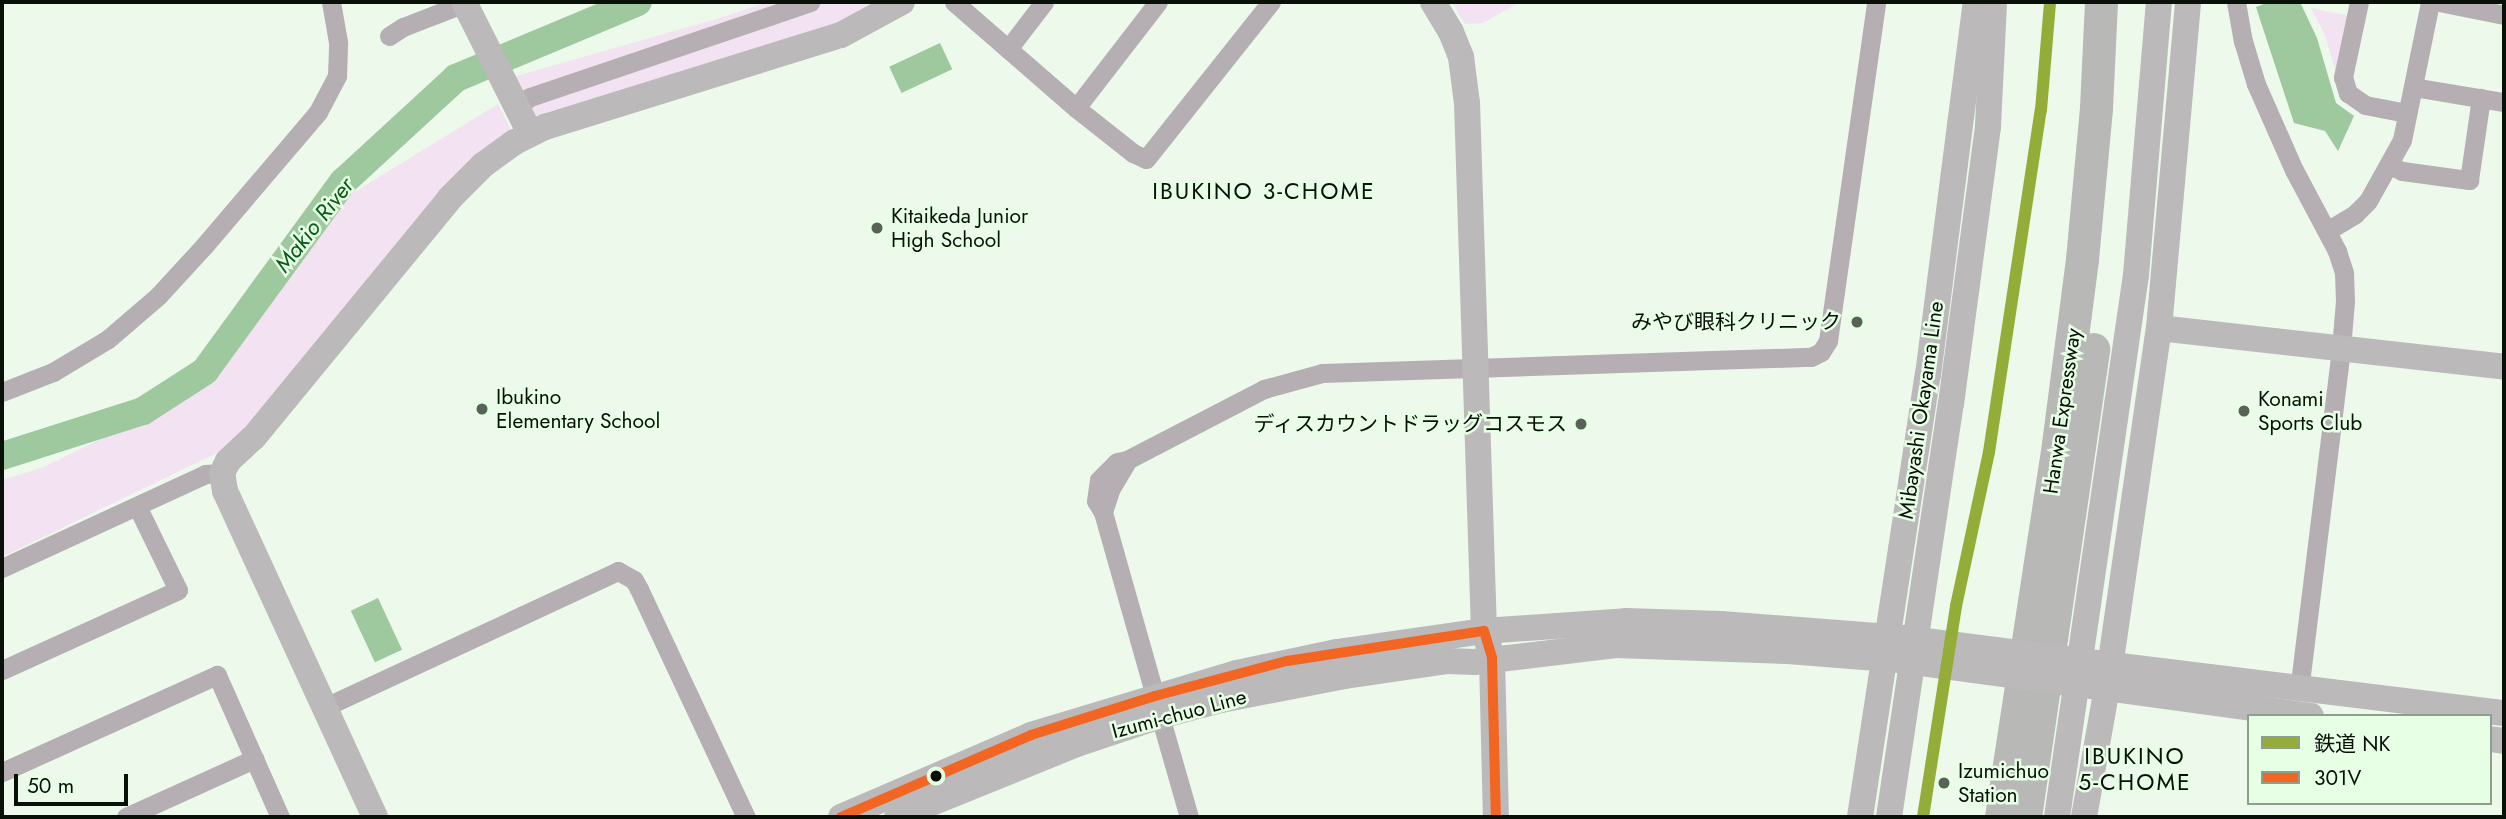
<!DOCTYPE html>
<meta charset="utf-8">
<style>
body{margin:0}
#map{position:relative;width:2506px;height:819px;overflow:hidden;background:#ecf9eb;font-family:Jost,"Noto Sans JP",sans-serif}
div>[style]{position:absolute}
.green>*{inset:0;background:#f3e2f1}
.water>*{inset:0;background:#9ec89d;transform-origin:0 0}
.river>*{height:28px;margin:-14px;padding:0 14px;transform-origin:14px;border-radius:14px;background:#9ec89d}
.street>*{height:19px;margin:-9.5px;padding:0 9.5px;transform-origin:9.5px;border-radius:9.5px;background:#b5afb4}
.secondary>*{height:26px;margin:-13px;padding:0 13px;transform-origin:13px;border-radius:13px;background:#bbb9ba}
.highway>*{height:33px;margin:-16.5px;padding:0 16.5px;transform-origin:16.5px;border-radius:16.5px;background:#b8b8b7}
.secondary-bridge>*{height:26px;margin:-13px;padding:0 13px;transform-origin:13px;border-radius:13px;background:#bbb9ba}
.bus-1>*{height:10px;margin:-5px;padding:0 5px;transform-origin:5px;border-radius:5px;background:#f26522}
.rail-1>*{height:12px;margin:-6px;padding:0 6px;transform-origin:6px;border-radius:6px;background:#94ac38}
.dots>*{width:19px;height:19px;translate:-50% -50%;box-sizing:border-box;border:4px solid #e6ffe5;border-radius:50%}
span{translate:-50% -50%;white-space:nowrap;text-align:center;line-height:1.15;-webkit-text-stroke:5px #e6ffe5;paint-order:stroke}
.poi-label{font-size:21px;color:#081008}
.left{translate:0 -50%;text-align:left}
.right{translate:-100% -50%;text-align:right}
.street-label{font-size:21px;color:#081008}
.neighbourhood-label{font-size:23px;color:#081008;letter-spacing:2px}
.water-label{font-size:23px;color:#075c15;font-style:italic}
.frame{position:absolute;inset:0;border:4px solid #081008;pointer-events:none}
.legend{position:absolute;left:2247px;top:714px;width:245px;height:91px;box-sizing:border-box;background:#e6ffe5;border:2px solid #8d9f8d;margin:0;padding:9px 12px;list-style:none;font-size:21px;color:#081008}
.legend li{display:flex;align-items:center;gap:14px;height:35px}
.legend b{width:35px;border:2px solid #8d9f8d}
.scale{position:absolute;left:14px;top:774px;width:114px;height:32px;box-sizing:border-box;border:4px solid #081008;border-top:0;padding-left:9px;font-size:21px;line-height:24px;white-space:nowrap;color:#081008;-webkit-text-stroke:5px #e6ffe5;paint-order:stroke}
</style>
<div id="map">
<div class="green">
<i style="clip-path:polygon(767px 2px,885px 2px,857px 21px,535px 116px,513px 77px,720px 18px)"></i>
<i style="clip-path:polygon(1452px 2px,1520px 2px,1483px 23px,1465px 24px)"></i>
<i style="clip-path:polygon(2311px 8px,2350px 16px,2337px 76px,2325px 35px)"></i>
<i style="clip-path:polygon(498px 104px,513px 134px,225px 449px,2px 557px,2px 480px,44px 467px,214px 383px,348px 196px)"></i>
</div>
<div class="water">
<i style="clip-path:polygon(2269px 2px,2300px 2px,2317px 38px,2336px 103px,2354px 116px,2338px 151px,2325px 131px,2294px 123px,2256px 7px)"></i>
<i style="left:940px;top:43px;width:29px;height:56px;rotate:65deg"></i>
<i style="left:378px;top:598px;width:57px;height:30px;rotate:65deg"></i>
</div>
<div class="river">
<i style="left:2px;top:456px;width:148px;rotate:-17.7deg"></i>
<i style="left:143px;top:411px;width:74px;rotate:-32.8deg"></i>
<i style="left:205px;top:371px;width:234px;rotate:-53.9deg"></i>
<i style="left:343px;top:182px;width:154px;rotate:-42.6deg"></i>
<i style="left:456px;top:78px;width:197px;rotate:-22.7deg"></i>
</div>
<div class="street">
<i style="left:954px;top:2px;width:162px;rotate:41deg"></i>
<i style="left:1076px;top:108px;width:73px;rotate:38.3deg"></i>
<i style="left:1133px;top:153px;width:14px;rotate:25deg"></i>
<i style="left:1146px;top:159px;width:201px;rotate:-51.5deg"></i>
<i style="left:2236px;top:2px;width:40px;rotate:80deg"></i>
<i style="left:2243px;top:41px;width:45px;rotate:73.2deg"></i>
<i style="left:2256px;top:84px;width:94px;rotate:66.2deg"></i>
<i style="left:2294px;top:170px;width:92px;rotate:62deg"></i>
<i style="left:2337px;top:251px;width:23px;rotate:72deg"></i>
<i style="left:2344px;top:273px;width:28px;rotate:88deg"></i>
<i style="left:2345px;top:301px;width:48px;rotate:94.8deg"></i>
<i style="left:2341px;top:349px;width:344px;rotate:97deg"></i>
<i style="left:2359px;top:2px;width:77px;rotate:102deg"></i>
<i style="left:2343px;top:77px;width:17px;rotate:73deg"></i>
<i style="left:2348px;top:93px;width:21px;rotate:35deg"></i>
<i style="left:2365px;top:105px;width:43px;rotate:10.8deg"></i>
<i style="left:2439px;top:2px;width:66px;rotate:11.3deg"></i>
<i style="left:389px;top:36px;width:17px;rotate:-33deg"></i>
<i style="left:403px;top:27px;width:66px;rotate:-21.2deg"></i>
<i style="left:1008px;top:49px;width:59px;rotate:-52.5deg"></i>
<i style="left:2413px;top:87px;width:92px;rotate:9.4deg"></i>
<i style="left:516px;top:107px;width:17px;rotate:-36deg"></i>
<i style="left:530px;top:97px;width:296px;rotate:-18.7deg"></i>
<i style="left:1076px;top:108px;width:134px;rotate:-52.3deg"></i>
<i style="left:2390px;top:165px;width:13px;rotate:27deg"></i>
<i style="left:2402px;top:171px;width:68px;rotate:7.7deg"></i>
<i style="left:2469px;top:180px;width:83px;rotate:-81.7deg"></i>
<i style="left:2327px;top:231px;width:33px;rotate:-31deg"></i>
<i style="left:2355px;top:214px;width:18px;rotate:-45deg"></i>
<i style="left:2368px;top:201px;width:70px;rotate:-60.9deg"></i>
<i style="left:2402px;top:140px;width:141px;rotate:-78.5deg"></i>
<i style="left:2px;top:392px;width:55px;rotate:-21.4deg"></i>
<i style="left:53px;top:372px;width:64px;rotate:-31deg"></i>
<i style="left:108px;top:339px;width:66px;rotate:-40.7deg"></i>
<i style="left:158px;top:296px;width:68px;rotate:-47.4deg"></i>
<i style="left:204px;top:246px;width:176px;rotate:-49.6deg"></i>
<i style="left:318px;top:112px;width:41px;rotate:-62.2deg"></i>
<i style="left:337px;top:76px;width:34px;rotate:-88deg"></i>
<i style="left:338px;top:42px;width:41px;rotate:-99.9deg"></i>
<i style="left:1103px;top:512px;width:25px;rotate:-72deg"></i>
<i style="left:1111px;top:488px;width:31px;rotate:-59deg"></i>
<i style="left:2px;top:568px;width:224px;rotate:-24.8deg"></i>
<i style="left:205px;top:474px;width:17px;rotate:-3deg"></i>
<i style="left:2px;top:670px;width:193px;rotate:-24.4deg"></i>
<i style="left:178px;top:590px;width:93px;rotate:-116deg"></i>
<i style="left:1155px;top:696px;width:191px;rotate:-105.8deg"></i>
<i style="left:1103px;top:512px;width:13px;rotate:-122deg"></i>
<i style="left:1096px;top:501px;width:21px;rotate:-82deg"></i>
<i style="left:1099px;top:480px;width:25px;rotate:-45deg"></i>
<i style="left:1117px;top:462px;width:10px;rotate:-11deg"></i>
<i style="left:1127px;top:460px;width:154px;rotate:-27.4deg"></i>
<i style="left:1264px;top:389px;width:60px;rotate:-15.4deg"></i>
<i style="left:1322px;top:373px;width:489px;rotate:-1.9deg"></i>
<i style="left:1811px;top:357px;width:11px;rotate:-27deg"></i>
<i style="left:1821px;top:352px;width:13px;rotate:-58deg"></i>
<i style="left:1828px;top:341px;width:342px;rotate:-81.9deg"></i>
<i style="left:325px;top:707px;width:323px;rotate:-24.9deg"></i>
<i style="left:618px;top:571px;width:18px;rotate:29deg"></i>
<i style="left:634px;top:580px;width:10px;rotate:61deg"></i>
<i style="left:639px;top:589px;width:252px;rotate:64.9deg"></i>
<i style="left:1160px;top:716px;width:105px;rotate:74deg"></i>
<i style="left:2px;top:772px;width:236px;rotate:-24.3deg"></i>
<i style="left:217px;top:675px;width:155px;rotate:66.1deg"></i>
<i style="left:126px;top:817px;width:141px;rotate:-24.4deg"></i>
</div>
<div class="secondary">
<i style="left:464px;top:2px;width:147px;rotate:63.3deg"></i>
<i style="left:1433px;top:2px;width:35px;rotate:59deg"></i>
<i style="left:1451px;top:32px;width:27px;rotate:68deg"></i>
<i style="left:1461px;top:57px;width:46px;rotate:82.6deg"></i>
<i style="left:1467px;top:103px;width:528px;rotate:88.16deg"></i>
<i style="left:1484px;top:631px;width:28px;rotate:73deg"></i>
<i style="left:1492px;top:658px;width:159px;rotate:88.6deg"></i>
<i style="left:2159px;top:328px;width:347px;rotate:6.4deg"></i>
<i style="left:2096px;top:663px;width:411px;rotate:7deg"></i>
<i style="left:2092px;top:686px;width:221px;rotate:7.8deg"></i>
<i style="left:2490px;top:739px;width:14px;rotate:8deg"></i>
<i style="left:375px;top:817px;width:359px;rotate:-114.7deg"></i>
<i style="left:225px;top:491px;width:18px;rotate:-99deg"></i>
<i style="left:222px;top:473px;width:13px;rotate:-63deg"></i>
<i style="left:228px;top:461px;width:35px;rotate:-43deg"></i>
<i style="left:254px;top:437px;width:309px;rotate:-50.6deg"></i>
<i style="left:450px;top:198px;width:47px;rotate:-45deg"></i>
<i style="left:483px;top:165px;width:39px;rotate:-36deg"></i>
<i style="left:515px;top:142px;width:34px;rotate:-27deg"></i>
<i style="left:545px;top:127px;width:310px;rotate:-17.3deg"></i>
<i style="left:841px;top:35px;width:69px;rotate:-28.4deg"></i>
<i style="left:841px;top:817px;width:207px;rotate:-23.3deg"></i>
<i style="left:1031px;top:735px;width:215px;rotate:-16.8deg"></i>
<i style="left:1237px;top:673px;width:102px;rotate:-11.9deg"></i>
<i style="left:1337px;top:652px;width:148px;rotate:-8.1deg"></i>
<i style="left:1484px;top:631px;width:142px;rotate:-4deg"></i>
<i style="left:1626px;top:621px;width:95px;rotate:1.8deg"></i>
<i style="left:1721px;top:624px;width:182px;rotate:4.4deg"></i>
<i style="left:897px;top:817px;width:194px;rotate:-22.1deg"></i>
<i style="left:1077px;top:744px;width:88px;rotate:-18.6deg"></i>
<i style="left:1160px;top:716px;width:63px;rotate:-14.7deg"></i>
<i style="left:1221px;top:700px;width:126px;rotate:-11deg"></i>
<i style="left:1345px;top:676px;width:104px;rotate:-8.3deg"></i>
<i style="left:1448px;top:661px;width:26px;rotate:2deg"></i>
<i style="left:1474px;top:662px;width:143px;rotate:-6.8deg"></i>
<i style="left:1616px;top:645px;width:172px;rotate:2deg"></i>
<i style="left:1788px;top:651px;width:111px;rotate:4.6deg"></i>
<i style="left:1860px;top:817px;width:447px;rotate:-81.3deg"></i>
<i style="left:1928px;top:375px;width:376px;rotate:-82.7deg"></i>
<i style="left:1889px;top:817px;width:418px;rotate:-81.5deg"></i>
<i style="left:1951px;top:404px;width:280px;rotate:-82.4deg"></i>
<i style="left:1988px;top:126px;width:124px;rotate:-87.2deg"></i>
<i style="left:2057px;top:817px;width:548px;rotate:-81.71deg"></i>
<i style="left:2136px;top:275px;width:274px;rotate:-85.2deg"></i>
<i style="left:2084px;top:817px;width:131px;rotate:-79.9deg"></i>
<i style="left:2107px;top:688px;width:364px;rotate:-81.8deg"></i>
<i style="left:2159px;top:328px;width:327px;rotate:-84.9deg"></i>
</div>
<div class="highway">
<i style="left:2001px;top:817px;width:377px;rotate:-81.3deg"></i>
<i style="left:2058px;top:444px;width:187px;rotate:-82.6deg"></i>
<i style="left:2082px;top:259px;width:152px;rotate:-84.7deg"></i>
<i style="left:2096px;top:108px;width:106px;rotate:-87.3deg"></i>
<i style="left:2025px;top:817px;width:473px;rotate:-81.7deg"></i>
</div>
<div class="secondary-bridge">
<i style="left:1902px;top:638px;width:196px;rotate:7.3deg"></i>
<i style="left:1899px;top:660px;width:195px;rotate:7.7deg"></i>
</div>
<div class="bus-1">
<i style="left:841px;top:817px;width:207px;rotate:-23.3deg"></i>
<i style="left:1031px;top:735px;width:130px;rotate:-17.5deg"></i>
<i style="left:1155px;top:696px;width:137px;rotate:-14.9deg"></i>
<i style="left:1287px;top:661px;width:199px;rotate:-8.7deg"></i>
<i style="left:1484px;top:631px;width:28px;rotate:73deg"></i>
<i style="left:1492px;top:658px;width:159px;rotate:88.6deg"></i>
</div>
<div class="rail-1">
<i style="left:1923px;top:817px;width:214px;rotate:-81.1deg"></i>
<i style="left:1956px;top:606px;width:157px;rotate:-77.9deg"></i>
<i style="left:1989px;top:452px;width:346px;rotate:-81.4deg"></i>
<i style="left:2041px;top:110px;width:108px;rotate:-85.2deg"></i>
</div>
<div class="dots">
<i style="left:877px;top:228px;background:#586257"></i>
<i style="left:1857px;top:322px;background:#586257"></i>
<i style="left:482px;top:409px;background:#586257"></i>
<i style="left:2244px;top:411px;background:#586257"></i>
<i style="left:1581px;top:424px;background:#586257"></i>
<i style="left:936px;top:776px;background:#081008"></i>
<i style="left:1944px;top:783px;background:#586257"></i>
</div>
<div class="poi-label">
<span class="left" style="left:891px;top:228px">Kitaikeda Junior<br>High School</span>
<span class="right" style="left:1841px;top:322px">みやび眼科クリニック</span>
<span class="left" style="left:496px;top:409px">Ibukino<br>Elementary School</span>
<span class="left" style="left:2258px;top:411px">Konami<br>Sports Club</span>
<span class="right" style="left:1567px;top:424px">ディスカウントドラッグコスモス</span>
<span class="left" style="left:1958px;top:783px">Izumichuo<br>Station</span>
</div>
<div class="street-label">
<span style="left:1921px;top:410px;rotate:-82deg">Mibayashi Okayama Line</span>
<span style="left:2062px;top:411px;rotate:-82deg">Hanwa Expressway</span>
<span style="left:1179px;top:714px;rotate:-15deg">Izumi-chuo Line</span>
</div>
<div class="neighbourhood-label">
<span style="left:1264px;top:191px">IBUKINO 3-CHOME</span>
<span style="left:2135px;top:769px">IBUKINO<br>5-CHOME</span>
</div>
<div class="water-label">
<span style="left:314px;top:225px;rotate:-52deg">Makio River</span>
</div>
<div class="frame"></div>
<ul class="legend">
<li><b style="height:9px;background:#94ac38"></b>鉄道 NK</li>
<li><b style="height:9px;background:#f26522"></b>301V</li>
</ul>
<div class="scale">50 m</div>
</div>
